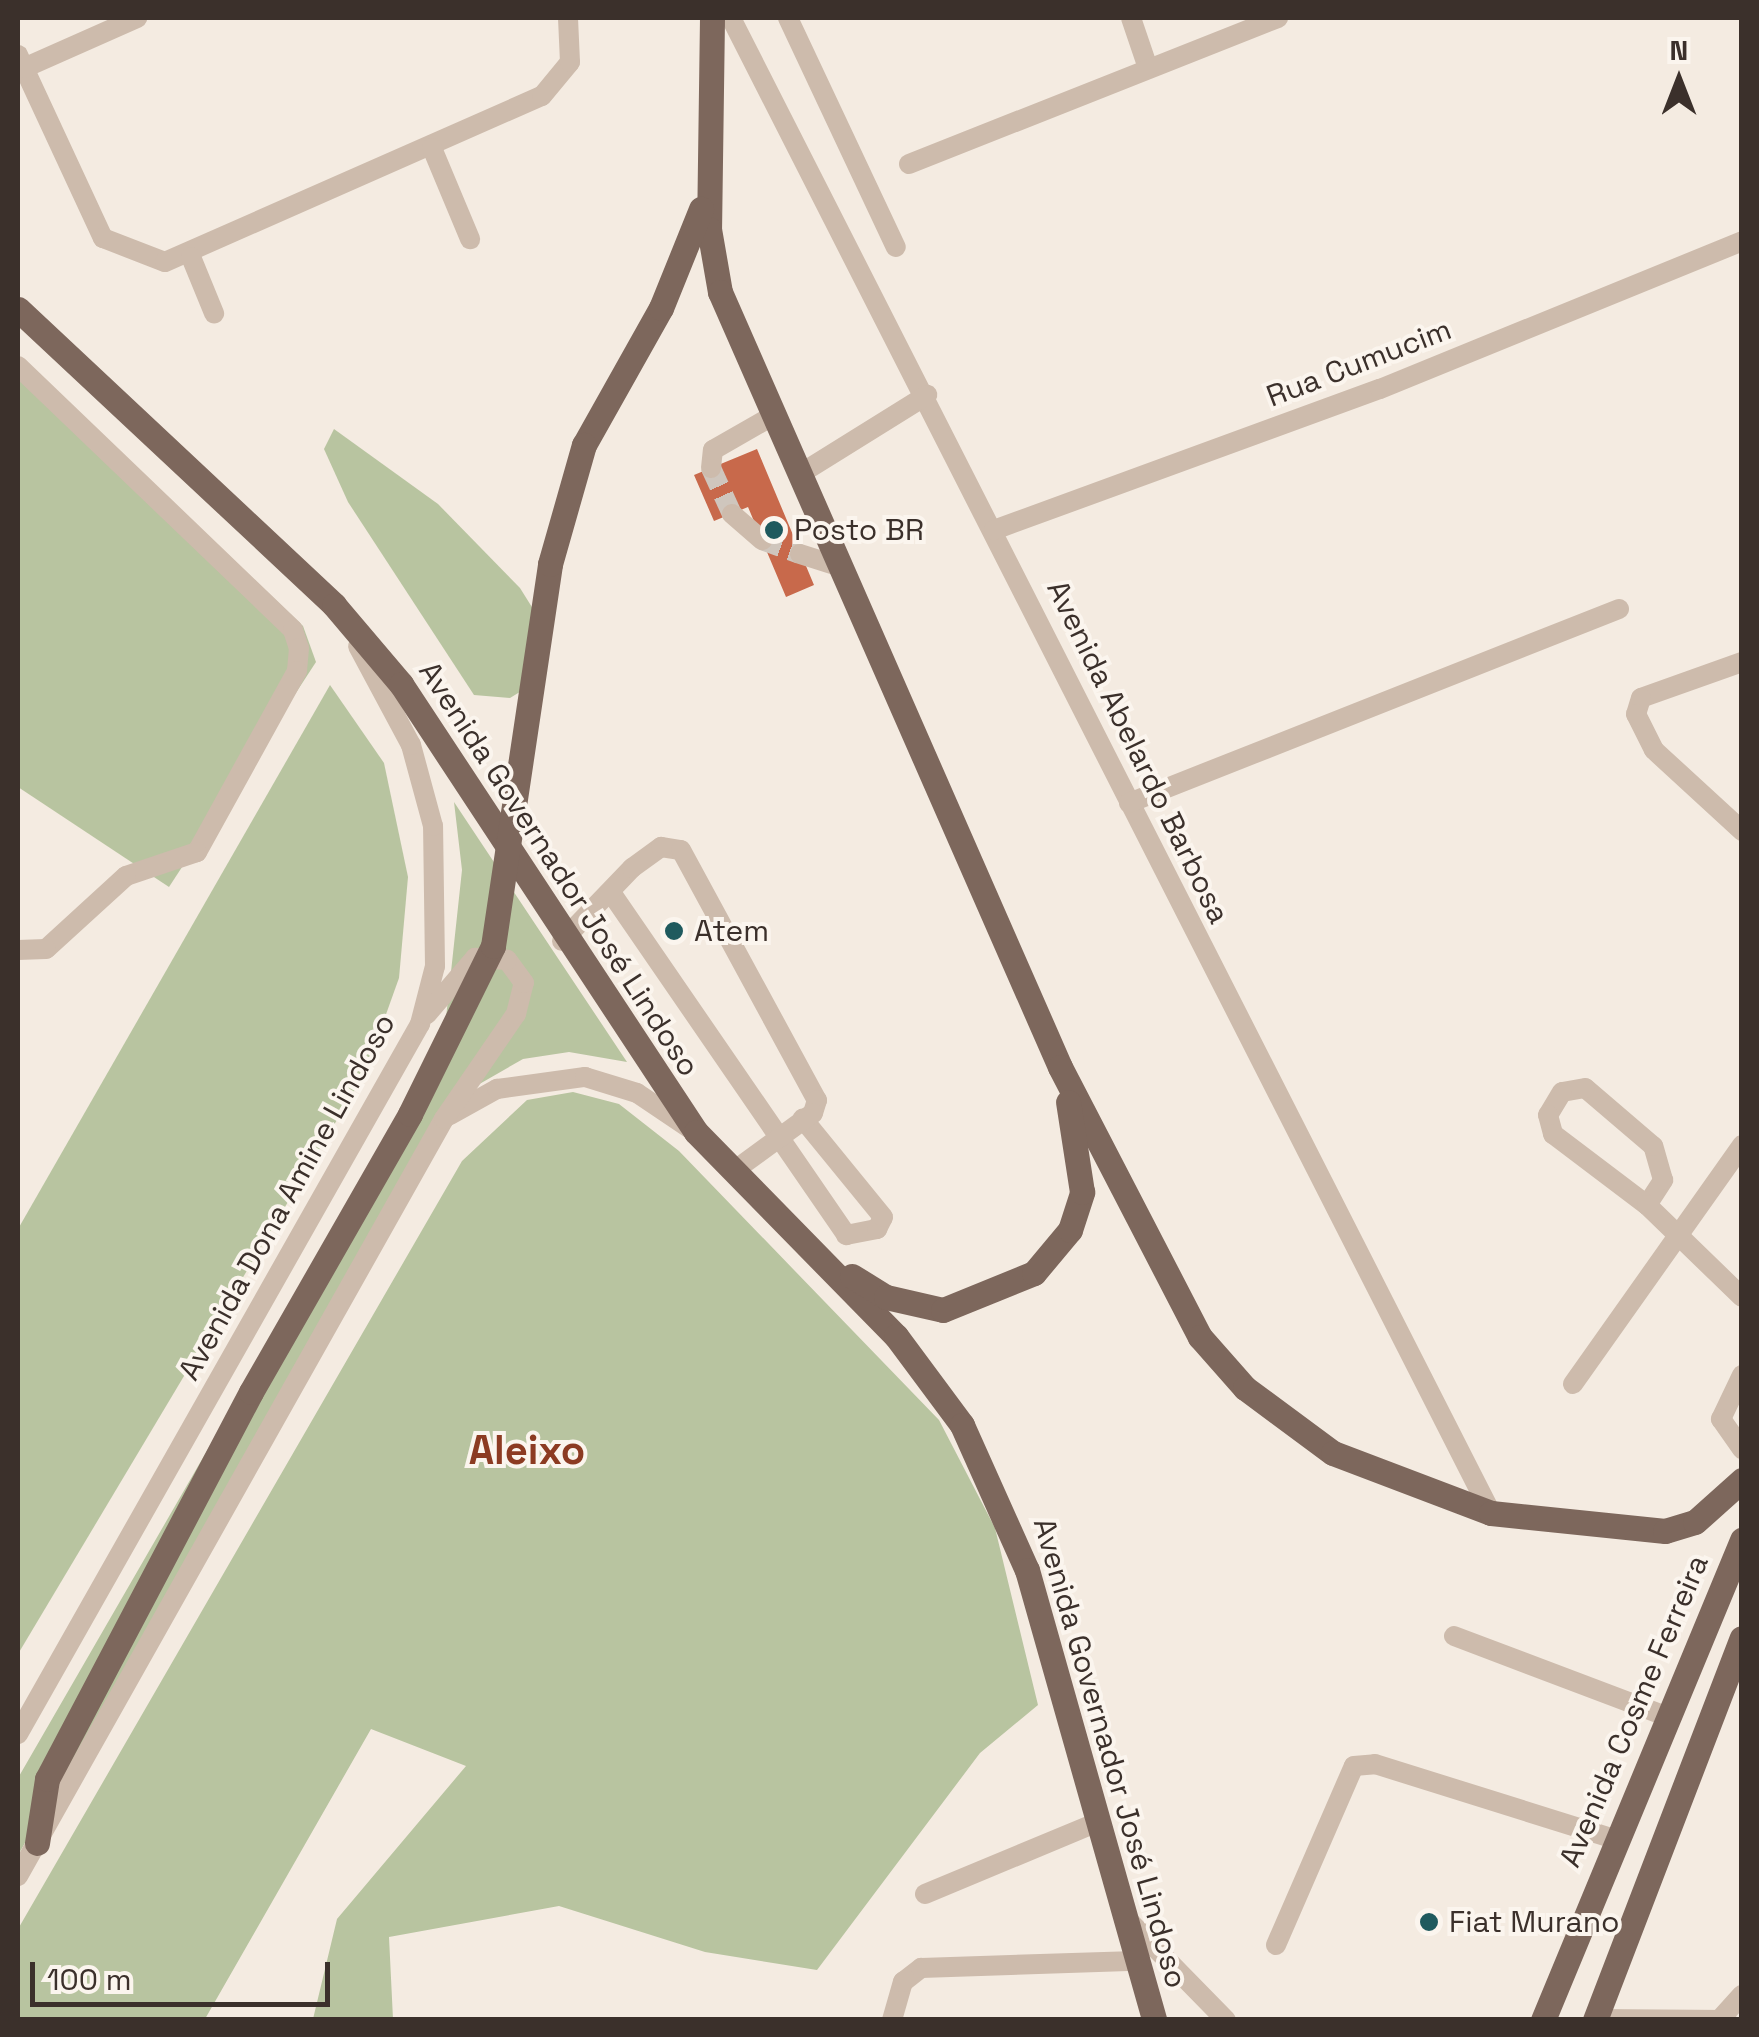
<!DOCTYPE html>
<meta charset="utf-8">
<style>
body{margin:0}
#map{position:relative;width:1759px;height:2037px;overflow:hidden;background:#f4ebe1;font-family:"Space Grotesk",sans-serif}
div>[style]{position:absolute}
.green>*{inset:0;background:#b8c4a0}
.building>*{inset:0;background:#c8694b}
.minor-tunnel>*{height:20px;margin-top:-10px;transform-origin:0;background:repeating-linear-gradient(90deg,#cfc6bd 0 20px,transparent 0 30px)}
.minor>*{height:20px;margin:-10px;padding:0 10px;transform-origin:10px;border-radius:10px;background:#cdbbac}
.major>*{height:25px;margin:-12.5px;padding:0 12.5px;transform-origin:12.5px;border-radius:12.5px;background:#7d675c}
.major-bridge>*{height:25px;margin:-12.5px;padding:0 12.5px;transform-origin:12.5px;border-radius:12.5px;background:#7d675c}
.dots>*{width:28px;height:28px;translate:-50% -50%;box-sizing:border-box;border:5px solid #fbf5ee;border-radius:50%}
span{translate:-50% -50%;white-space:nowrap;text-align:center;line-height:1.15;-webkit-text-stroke:8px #fbf5ee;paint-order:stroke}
.street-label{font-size:30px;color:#3b302b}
.poi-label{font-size:30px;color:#3b302b}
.left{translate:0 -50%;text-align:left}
.district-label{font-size:40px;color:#8c3b22;font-weight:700}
.frame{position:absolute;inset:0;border:20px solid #3b302b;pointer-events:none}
.north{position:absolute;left:1629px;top:30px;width:100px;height:100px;-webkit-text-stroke:8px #fbf5ee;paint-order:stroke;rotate:0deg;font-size:28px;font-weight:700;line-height:40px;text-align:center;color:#3b302b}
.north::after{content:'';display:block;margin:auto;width:35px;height:45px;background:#3b302b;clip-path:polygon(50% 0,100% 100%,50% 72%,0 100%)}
.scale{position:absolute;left:30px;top:1962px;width:300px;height:45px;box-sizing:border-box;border:5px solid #3b302b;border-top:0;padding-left:12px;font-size:30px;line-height:35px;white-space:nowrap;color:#3b302b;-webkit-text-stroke:8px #fbf5ee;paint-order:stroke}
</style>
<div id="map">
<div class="green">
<i style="clip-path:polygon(18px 355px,303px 626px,316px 662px,169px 887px,18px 787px)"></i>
<i style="clip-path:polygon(334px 429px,438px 504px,520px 588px,540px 620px,544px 677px,510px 698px,474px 695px,348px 502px,324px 449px)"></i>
<i style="clip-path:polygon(330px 685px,384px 763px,408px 877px,399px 978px,365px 1073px,18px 1654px,18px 1229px)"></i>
<i style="clip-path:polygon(454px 802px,627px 1062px,569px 1052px,523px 1059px,469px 1090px,440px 1127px,18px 1855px,18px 1778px,417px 1087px,446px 1018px,462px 870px)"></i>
<i style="clip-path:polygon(573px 1092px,619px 1104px,679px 1151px,939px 1420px,995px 1528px,1038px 1705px,980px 1753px,817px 1970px,705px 1952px,559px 1906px,389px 1937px,393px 2019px,313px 2019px,337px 1919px,466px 1766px,371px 1729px,205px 2019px,18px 2020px,18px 1929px,462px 1161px,527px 1100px)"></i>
</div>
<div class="building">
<i style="clip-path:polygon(757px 449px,814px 585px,786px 597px,748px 507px,714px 521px,694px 475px)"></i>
</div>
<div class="minor-tunnel">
<i style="left:711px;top:468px;width:51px;rotate:65.5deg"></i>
<i style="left:762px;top:540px;width:40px;rotate:20.2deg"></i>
</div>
<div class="minor">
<i style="left:731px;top:18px;width:1677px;rotate:63.05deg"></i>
<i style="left:788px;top:18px;width:253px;rotate:64.8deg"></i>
<i style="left:1131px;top:18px;width:53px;rotate:71.2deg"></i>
<i style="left:18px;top:55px;width:202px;rotate:65.1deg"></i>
<i style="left:103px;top:238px;width:66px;rotate:21.2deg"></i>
<i style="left:165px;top:262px;width:412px;rotate:-23.8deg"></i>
<i style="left:542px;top:96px;width:44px;rotate:-50.5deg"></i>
<i style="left:570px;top:62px;width:44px;rotate:-92.6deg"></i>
<i style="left:24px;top:68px;width:124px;rotate:-23.9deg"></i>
<i style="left:432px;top:148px;width:99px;rotate:67.3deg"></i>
<i style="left:909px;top:164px;width:397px;rotate:-21.6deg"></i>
<i style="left:191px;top:257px;width:61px;rotate:67.7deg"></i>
<i style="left:18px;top:366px;width:381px;rotate:43.8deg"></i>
<i style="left:293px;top:630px;width:19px;rotate:72deg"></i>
<i style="left:299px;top:648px;width:23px;rotate:95deg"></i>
<i style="left:297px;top:671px;width:207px;rotate:118.9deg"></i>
<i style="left:197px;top:852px;width:75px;rotate:161.3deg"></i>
<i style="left:126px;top:876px;width:108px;rotate:137.6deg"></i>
<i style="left:46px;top:949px;width:28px;rotate:178deg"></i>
<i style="left:711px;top:468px;width:18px;rotate:-84deg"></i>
<i style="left:713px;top:450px;width:70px;rotate:-29.8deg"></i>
<i style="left:800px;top:474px;width:150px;rotate:-31.9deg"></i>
<i style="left:732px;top:514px;width:40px;rotate:41deg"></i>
<i style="left:994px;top:530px;width:411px;rotate:-20.1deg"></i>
<i style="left:1380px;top:389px;width:391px;rotate:-22.2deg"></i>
<i style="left:800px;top:554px;width:43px;rotate:17.6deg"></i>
<i style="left:1742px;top:662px;width:107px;rotate:160.4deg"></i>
<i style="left:1641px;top:698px;width:17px;rotate:107deg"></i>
<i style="left:1636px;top:714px;width:40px;rotate:63.4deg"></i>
<i style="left:1654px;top:750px;width:120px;rotate:42.6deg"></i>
<i style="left:1129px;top:803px;width:527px;rotate:-21.6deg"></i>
<i style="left:612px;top:894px;width:414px;rotate:55.5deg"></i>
<i style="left:846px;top:1235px;width:32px;rotate:-11deg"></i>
<i style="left:877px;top:1229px;width:13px;rotate:-63deg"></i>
<i style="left:883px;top:1217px;width:127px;rotate:-129.2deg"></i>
<i style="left:562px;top:941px;width:101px;rotate:-46.2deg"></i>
<i style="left:632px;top:868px;width:36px;rotate:-36deg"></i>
<i style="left:661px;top:847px;width:20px;rotate:9deg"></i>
<i style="left:681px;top:850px;width:285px;rotate:61.5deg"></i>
<i style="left:817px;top:1100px;width:14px;rotate:107deg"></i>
<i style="left:813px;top:1113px;width:97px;rotate:143.8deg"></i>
<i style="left:450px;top:1115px;width:54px;rotate:-29deg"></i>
<i style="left:497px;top:1089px;width:89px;rotate:-7.8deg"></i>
<i style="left:585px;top:1077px;width:54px;rotate:17.1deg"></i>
<i style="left:637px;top:1093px;width:63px;rotate:33.9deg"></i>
<i style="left:1647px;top:1205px;width:30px;rotate:-57deg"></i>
<i style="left:1663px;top:1180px;width:35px;rotate:-106deg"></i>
<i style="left:1653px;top:1146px;width:89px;rotate:-139.5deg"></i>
<i style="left:1585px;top:1088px;width:23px;rotate:170deg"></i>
<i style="left:1562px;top:1092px;width:27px;rotate:121deg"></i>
<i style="left:1548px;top:1115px;width:20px;rotate:75deg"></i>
<i style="left:1553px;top:1134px;width:118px;rotate:37.1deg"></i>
<i style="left:1647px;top:1205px;width:132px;rotate:44.1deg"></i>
<i style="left:1742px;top:1375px;width:49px;rotate:115.5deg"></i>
<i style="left:1721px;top:1419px;width:37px;rotate:55deg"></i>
<i style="left:1573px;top:1384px;width:293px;rotate:-54.7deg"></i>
<i style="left:1454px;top:1636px;width:223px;rotate:20.7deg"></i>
<i style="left:18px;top:1734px;width:816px;rotate:-60.48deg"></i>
<i style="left:420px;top:1024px;width:60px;rotate:-75.5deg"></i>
<i style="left:435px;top:966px;width:140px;rotate:-90.8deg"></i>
<i style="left:433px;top:826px;width:84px;rotate:-105.2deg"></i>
<i style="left:411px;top:745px;width:112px;rotate:-118.2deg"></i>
<i style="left:18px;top:1876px;width:869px;rotate:-60.63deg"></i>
<i style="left:444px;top:1119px;width:127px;rotate:-55.6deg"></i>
<i style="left:516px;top:1014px;width:32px;rotate:-76deg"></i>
<i style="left:524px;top:983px;width:29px;rotate:-126deg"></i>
<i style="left:507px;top:960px;width:32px;rotate:-176deg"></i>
<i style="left:475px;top:958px;width:74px;rotate:130.6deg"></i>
<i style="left:925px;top:1894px;width:187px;rotate:-22.6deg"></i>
<i style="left:1126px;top:1918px;width:143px;rotate:45.6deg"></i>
<i style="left:1276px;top:1945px;width:195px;rotate:-66.5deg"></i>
<i style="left:1354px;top:1766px;width:21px;rotate:-5deg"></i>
<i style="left:1375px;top:1764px;width:250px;rotate:17.4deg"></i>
<i style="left:1722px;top:2017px;width:30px;rotate:-48deg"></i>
<i style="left:1595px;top:2019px;width:132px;rotate:0.4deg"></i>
<i style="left:892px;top:2020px;width:40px;rotate:-74deg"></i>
<i style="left:903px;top:1982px;width:23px;rotate:-38deg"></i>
<i style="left:921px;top:1968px;width:215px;rotate:-1.9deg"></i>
</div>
<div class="major">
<i style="left:712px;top:18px;width:211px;rotate:90.8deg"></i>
<i style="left:709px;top:229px;width:64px;rotate:80.1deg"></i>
<i style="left:720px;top:292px;width:846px;rotate:66.31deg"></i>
<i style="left:1060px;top:1067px;width:304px;rotate:62.6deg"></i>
<i style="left:1200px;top:1337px;width:68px;rotate:48.6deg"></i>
<i style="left:1245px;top:1388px;width:109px;rotate:36.5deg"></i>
<i style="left:1333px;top:1453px;width:169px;rotate:20.8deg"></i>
<i style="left:1491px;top:1513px;width:175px;rotate:5.9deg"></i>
<i style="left:1665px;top:1531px;width:31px;rotate:-17deg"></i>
<i style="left:1695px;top:1522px;width:63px;rotate:-41.8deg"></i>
<i style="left:18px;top:309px;width:433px;rotate:43.1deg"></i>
<i style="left:334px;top:605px;width:104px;rotate:49.7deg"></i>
<i style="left:401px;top:684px;width:536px;rotate:56.64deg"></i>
<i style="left:696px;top:1132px;width:286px;rotate:45.6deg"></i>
<i style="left:896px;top:1336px;width:111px;rotate:53.4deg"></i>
<i style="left:962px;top:1425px;width:159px;rotate:65.9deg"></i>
<i style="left:1027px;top:1570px;width:468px;rotate:74.2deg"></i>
<i style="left:584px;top:445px;width:157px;rotate:-60.7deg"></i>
<i style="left:661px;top:308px;width:107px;rotate:-68deg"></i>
<i style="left:852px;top:1276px;width:40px;rotate:32deg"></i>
<i style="left:886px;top:1297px;width:58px;rotate:12.8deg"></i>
<i style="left:943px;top:1310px;width:98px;rotate:-22.1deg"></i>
<i style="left:1034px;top:1273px;width:56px;rotate:-50.1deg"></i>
<i style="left:1070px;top:1230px;width:40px;rotate:-72deg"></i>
<i style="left:1082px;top:1192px;width:91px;rotate:-98.8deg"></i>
<i style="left:37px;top:1843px;width:65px;rotate:-81.1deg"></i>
<i style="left:47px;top:1779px;width:437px;rotate:-62.2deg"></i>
<i style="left:251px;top:1392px;width:320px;rotate:-60.2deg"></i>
<i style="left:1543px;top:2020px;width:520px;rotate:-67.48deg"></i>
<i style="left:1595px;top:2020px;width:409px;rotate:-69deg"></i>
</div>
<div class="major-bridge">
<i style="left:410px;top:1114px;width:187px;rotate:-63.7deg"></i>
<i style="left:493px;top:946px;width:386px;rotate:-81.5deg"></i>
<i style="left:550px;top:564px;width:124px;rotate:-74.1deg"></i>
</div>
<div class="dots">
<i style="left:774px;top:530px;background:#1f5a5e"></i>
<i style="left:674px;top:931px;background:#1f5a5e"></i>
<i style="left:1429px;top:1922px;background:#1f5a5e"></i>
</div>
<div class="street-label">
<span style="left:1359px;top:363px;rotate:-21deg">Rua Cumucim</span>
<span style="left:1138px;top:752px;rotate:64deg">Avenida Abelardo Barbosa</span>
<span style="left:559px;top:869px;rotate:57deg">Avenida Governador José Lindoso</span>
<span style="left:287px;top:1197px;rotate:-61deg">Avenida Dona Amine Lindoso</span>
<span style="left:1634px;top:1711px;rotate:-67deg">Avenida Cosme Ferreira</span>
<span style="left:1110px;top:1753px;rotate:74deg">Avenida Governador José Lindoso</span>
</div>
<div class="poi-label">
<span class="left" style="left:794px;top:530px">Posto BR</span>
<span class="left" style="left:694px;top:931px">Atem</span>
<span class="left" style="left:1449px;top:1922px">Fiat Murano</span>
</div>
<div class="district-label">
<span style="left:527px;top:1451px">Aleixo</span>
</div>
<div class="frame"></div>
<div class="north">N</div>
<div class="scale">100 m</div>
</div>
